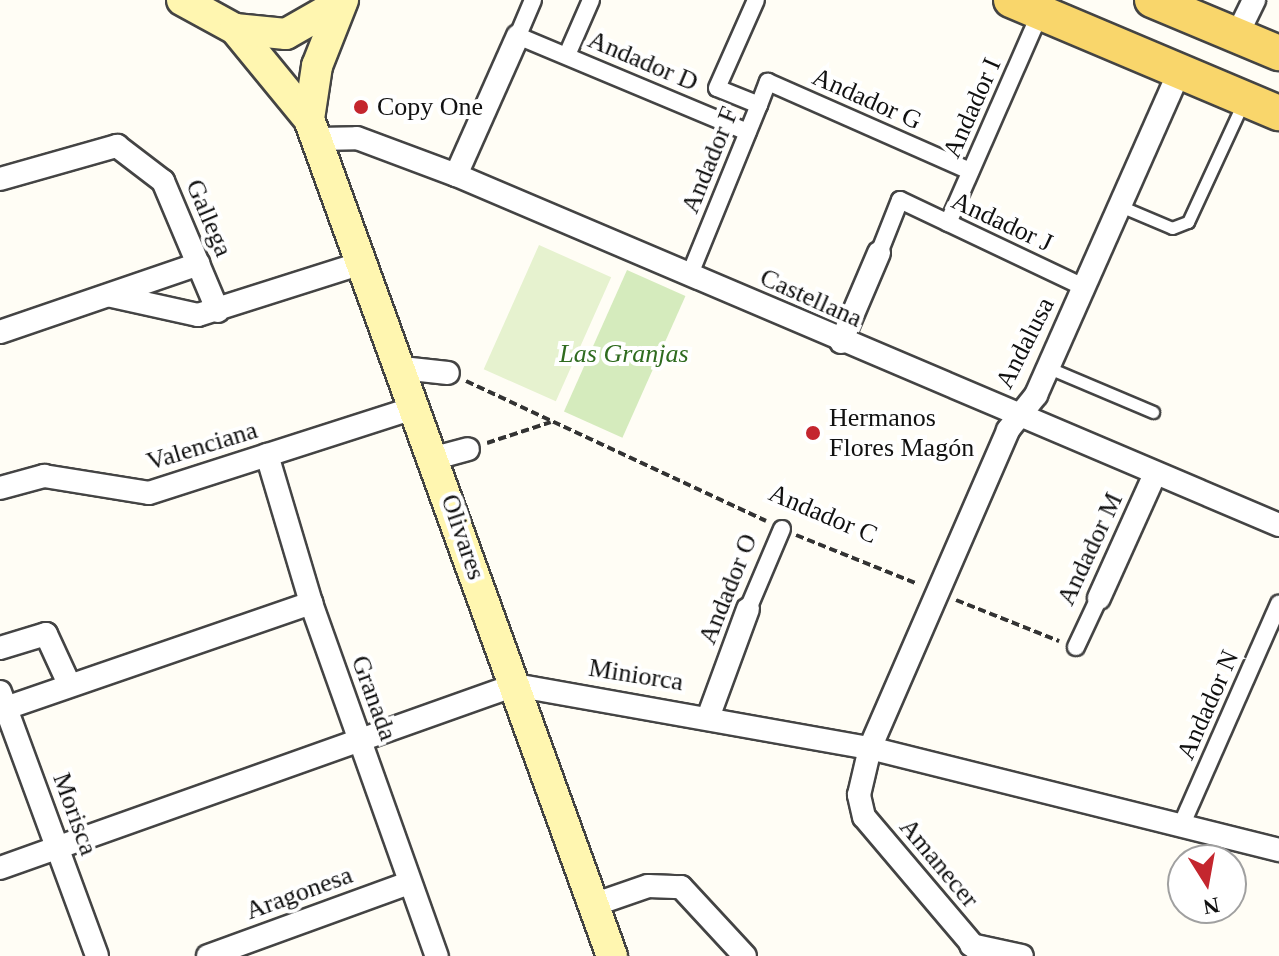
<!DOCTYPE html>
<meta charset="utf-8">
<style>
body{margin:0}
#map{position:relative;width:1279px;height:956px;overflow:hidden;background:#fffdf5;font-family:Georgia,serif}
div>[style]{position:absolute}
.green>*{inset:0;background:#d5ebbd;transform-origin:0 0}
.pitch>*{inset:0;background:#e6f2cf;transform-origin:0 0}
.path>*{height:4px;margin-top:-2px;transform-origin:0;background:repeating-linear-gradient(90deg,#333 0 8px,transparent 0 12px)}
.roads{filter:drop-shadow(2px 0 #444) drop-shadow(-2px 0 #444) drop-shadow(0 2px #444) drop-shadow(0 -2px #444)}
.service>*{height:11px;margin:-5.5px;padding:0 5.5px;transform-origin:5.5px;border-radius:5.5px;background:#fff}
.pedestrian>*{height:16px;margin:-8px;padding:0 8px;transform-origin:8px;border-radius:8px;background:#fff}
.minor>*{height:22px;margin:-11px;padding:0 11px;transform-origin:11px;border-radius:11px;background:#fff}
.secondary>*{height:30px;margin:-15px;padding:0 15px;transform-origin:15px;border-radius:15px;background:#fff6b0}
.primary>*{height:34px;margin:-17px;padding:0 17px;transform-origin:17px;border-radius:17px;background:#f9d66b}
.dots>*{width:22px;height:22px;translate:-50% -50%;box-sizing:border-box;border:4px solid #fff;border-radius:50%}
span{translate:-50% -50%;white-space:nowrap;text-align:center;line-height:1.15;-webkit-text-stroke:8px #fff;paint-order:stroke}
.street-label{font-size:26px;color:#111}
.poi-label{font-size:26px;color:#111}
.left{translate:0 -50%;text-align:left}
.park-label{font-size:26px;color:#2f6b1f;font-style:italic}
.north{position:absolute;left:1167px;top:844px;width:80px;height:80px;box-sizing:border-box;background:#fff;border:2px solid #a0a0a0;border-radius:50%;rotate:169deg;font-size:22px;font-weight:700;line-height:32px;text-align:center;color:#111}
.north::after{content:'';display:block;margin:auto;width:28px;height:36px;background:#c4262e;clip-path:polygon(50% 0,100% 100%,50% 72%,0 100%)}
</style>
<div id="map">
<div class="green">
<i style="left:627px;top:270px;width:64px;height:155px;rotate:24deg"></i>
</div>
<div class="pitch">
<i style="left:539px;top:245px;width:79px;height:136px;rotate:24deg"></i>
</div>
<div class="path">
<i style="left:466px;top:381px;width:331px;rotate:25deg"></i>
<i style="left:487px;top:443px;width:67px;rotate:-18.2deg"></i>
<i style="left:796px;top:535px;width:131px;rotate:21.9deg"></i>
<i style="left:956px;top:600px;width:111px;rotate:21.7deg"></i>
</div>
<div class="roads">
<div class="service">
<i style="left:1120px;top:206px;width:56px;rotate:22.9deg"></i>
<i style="left:1172px;top:228px;width:17px;rotate:-21deg"></i>
<i style="left:1188px;top:222px;width:131px;rotate:-65.2deg"></i>
<i style="left:1049px;top:368px;width:113px;rotate:22.9deg"></i>
</div>
<div class="pedestrian">
<i style="left:533px;top:0;width:39px;rotate:113deg"></i>
<i style="left:518px;top:36px;width:249px;rotate:22.7deg"></i>
<i style="left:567px;top:55px;width:60px;rotate:-66.4deg"></i>
<i style="left:759px;top:105px;width:25px;rotate:-69deg"></i>
<i style="left:768px;top:82px;width:221px;rotate:23.8deg"></i>
<i style="left:948px;top:223px;width:229px;rotate:-66.3deg"></i>
<i style="left:879px;top:253px;width:57px;rotate:-68.4deg"></i>
<i style="left:900px;top:200px;width:203px;rotate:25.4deg"></i>
<i style="left:690px;top:274px;width:183px;rotate:-67.8deg"></i>
<i style="left:759px;top:105px;width:45px;rotate:-158deg"></i>
<i style="left:717px;top:88px;width:96px;rotate:-66.1deg"></i>
<i style="left:748px;top:609px;width:87px;rotate:-67deg"></i>
<i style="left:1076px;top:647px;width:54px;rotate:-64.9deg"></i>
<i style="left:1181px;top:826px;width:243px;rotate:-66.2deg"></i>
</div>
<div class="minor">
<i style="left:1237px;top:35px;width:39px;rotate:-64deg"></i>
<i style="left:318px;top:139px;width:39px;rotate:-1deg"></i>
<i style="left:357px;top:138px;width:106px;rotate:20.5deg"></i>
<i style="left:456px;top:175px;width:894px;rotate:23.04deg"></i>
<i style="left:456px;top:175px;width:152px;rotate:-66deg"></i>
<i style="left:0;top:179px;width:122px;rotate:-15.8deg"></i>
<i style="left:117px;top:146px;width:58px;rotate:37.3deg"></i>
<i style="left:163px;top:181px;width:141px;rotate:67.1deg"></i>
<i style="left:112px;top:296px;width:88px;rotate:12.5deg"></i>
<i style="left:198px;top:315px;width:172px;rotate:-17.6deg"></i>
<i style="left:0;top:332px;width:210px;rotate:-18.9deg"></i>
<i style="left:841px;top:342px;width:97px;rotate:-66.9deg"></i>
<i style="left:402px;top:368px;width:46px;rotate:6.2deg"></i>
<i style="left:267px;top:455px;width:154px;rotate:73.4deg"></i>
<i style="left:311px;top:603px;width:375px;rotate:70.4deg"></i>
<i style="left:435px;top:458px;width:34px;rotate:-15deg"></i>
<i style="left:0;top:488px;width:46px;rotate:-15.3deg"></i>
<i style="left:44px;top:476px;width:106px;rotate:9.2deg"></i>
<i style="left:149px;top:493px;width:281px;rotate:-17.8deg"></i>
<i style="left:1099px;top:598px;width:136px;rotate:-65.7deg"></i>
<i style="left:0;top:648px;width:48px;rotate:-16.9deg"></i>
<i style="left:46px;top:634px;width:55px;rotate:65.3deg"></i>
<i style="left:0;top:692px;width:281px;rotate:69.8deg"></i>
<i style="left:6px;top:708px;width:323px;rotate:-19deg"></i>
<i style="left:709px;top:715px;width:113px;rotate:-69.8deg"></i>
<i style="left:0;top:868px;width:547px;rotate:-19.56deg"></i>
<i style="left:515px;top:685px;width:361px;rotate:10.1deg"></i>
<i style="left:870px;top:748px;width:422px;rotate:14deg"></i>
<i style="left:596px;top:904px;width:55px;rotate:-19.1deg"></i>
<i style="left:648px;top:886px;width:33px;rotate:2deg"></i>
<i style="left:681px;top:887px;width:94px;rotate:47.2deg"></i>
<i style="left:971px;top:945px;width:52px;rotate:12.2deg"></i>
<i style="left:208px;top:956px;width:214px;rotate:-20deg"></i>
<i style="left:982px;top:956px;width:182px;rotate:-130.3deg"></i>
<i style="left:864px;top:817px;width:23px;rotate:-103deg"></i>
<i style="left:859px;top:795px;width:48px;rotate:-76.8deg"></i>
<i style="left:870px;top:748px;width:347px;rotate:-66.5deg"></i>
<i style="left:1008px;top:430px;width:45px;rotate:-51.3deg"></i>
<i style="left:1036px;top:395px;width:353px;rotate:-66.1deg"></i>
</div>
<div class="secondary">
<i style="left:182px;top:0;width:60px;rotate:28.7deg"></i>
<i style="left:235px;top:29px;width:117px;rotate:50.6deg"></i>
<i style="left:309px;top:119px;width:890px;rotate:70.1deg"></i>
<i style="left:235px;top:29px;width:51px;rotate:5.6deg"></i>
<i style="left:286px;top:34px;width:64px;rotate:-29.7deg"></i>
<i style="left:309px;top:119px;width:54px;rotate:-81.4deg"></i>
<i style="left:317px;top:66px;width:71px;rotate:-68.5deg"></i>
</div>
<div class="primary">
<i style="left:1011px;top:0;width:291px;rotate:22.9deg"></i>
<i style="left:1152px;top:0;width:138px;rotate:22.7deg"></i>
</div>
</div>
<div class="dots">
<i style="left:361px;top:107px;background:#c4262e"></i>
<i style="left:813px;top:433px;background:#c4262e"></i>
</div>
<div class="street-label">
<span style="left:643px;top:61px;rotate:23deg">Andador D</span>
<span style="left:867px;top:99px;rotate:24deg">Andador G</span>
<span style="left:972px;top:108px;rotate:-66deg">Andador I</span>
<span style="left:710px;top:160px;rotate:-68deg">Andador F</span>
<span style="left:209px;top:218px;rotate:67deg">Gallega</span>
<span style="left:1002px;top:222px;rotate:25deg">Andador J</span>
<span style="left:811px;top:298px;rotate:24deg">Castellana</span>
<span style="left:1025px;top:343px;rotate:-63deg">Andalusa</span>
<span style="left:202px;top:446px;rotate:-17deg">Valenciana</span>
<span style="left:823px;top:514px;rotate:23deg">Andador C</span>
<span style="left:463px;top:537px;rotate:71deg">Olivares</span>
<span style="left:1090px;top:549px;rotate:-65deg">Andador M</span>
<span style="left:728px;top:589px;rotate:-68deg">Andador O</span>
<span style="left:636px;top:675px;rotate:9deg">Miniorca</span>
<span style="left:374px;top:698px;rotate:70deg">Granada</span>
<span style="left:1208px;top:705px;rotate:-66deg">Andador N</span>
<span style="left:75px;top:814px;rotate:70deg">Morisca</span>
<span style="left:939px;top:863px;rotate:50deg">Amanecer</span>
<span style="left:299px;top:893px;rotate:-20deg">Aragonesa</span>
</div>
<div class="poi-label">
<span class="left" style="left:377px;top:107px">Copy One</span>
<span class="left" style="left:829px;top:433px">Hermanos<br>Flores Magón</span>
</div>
<div class="park-label">
<span style="left:624px;top:354px">Las Granjas</span>
</div>
<div class="north">N</div>
</div>
